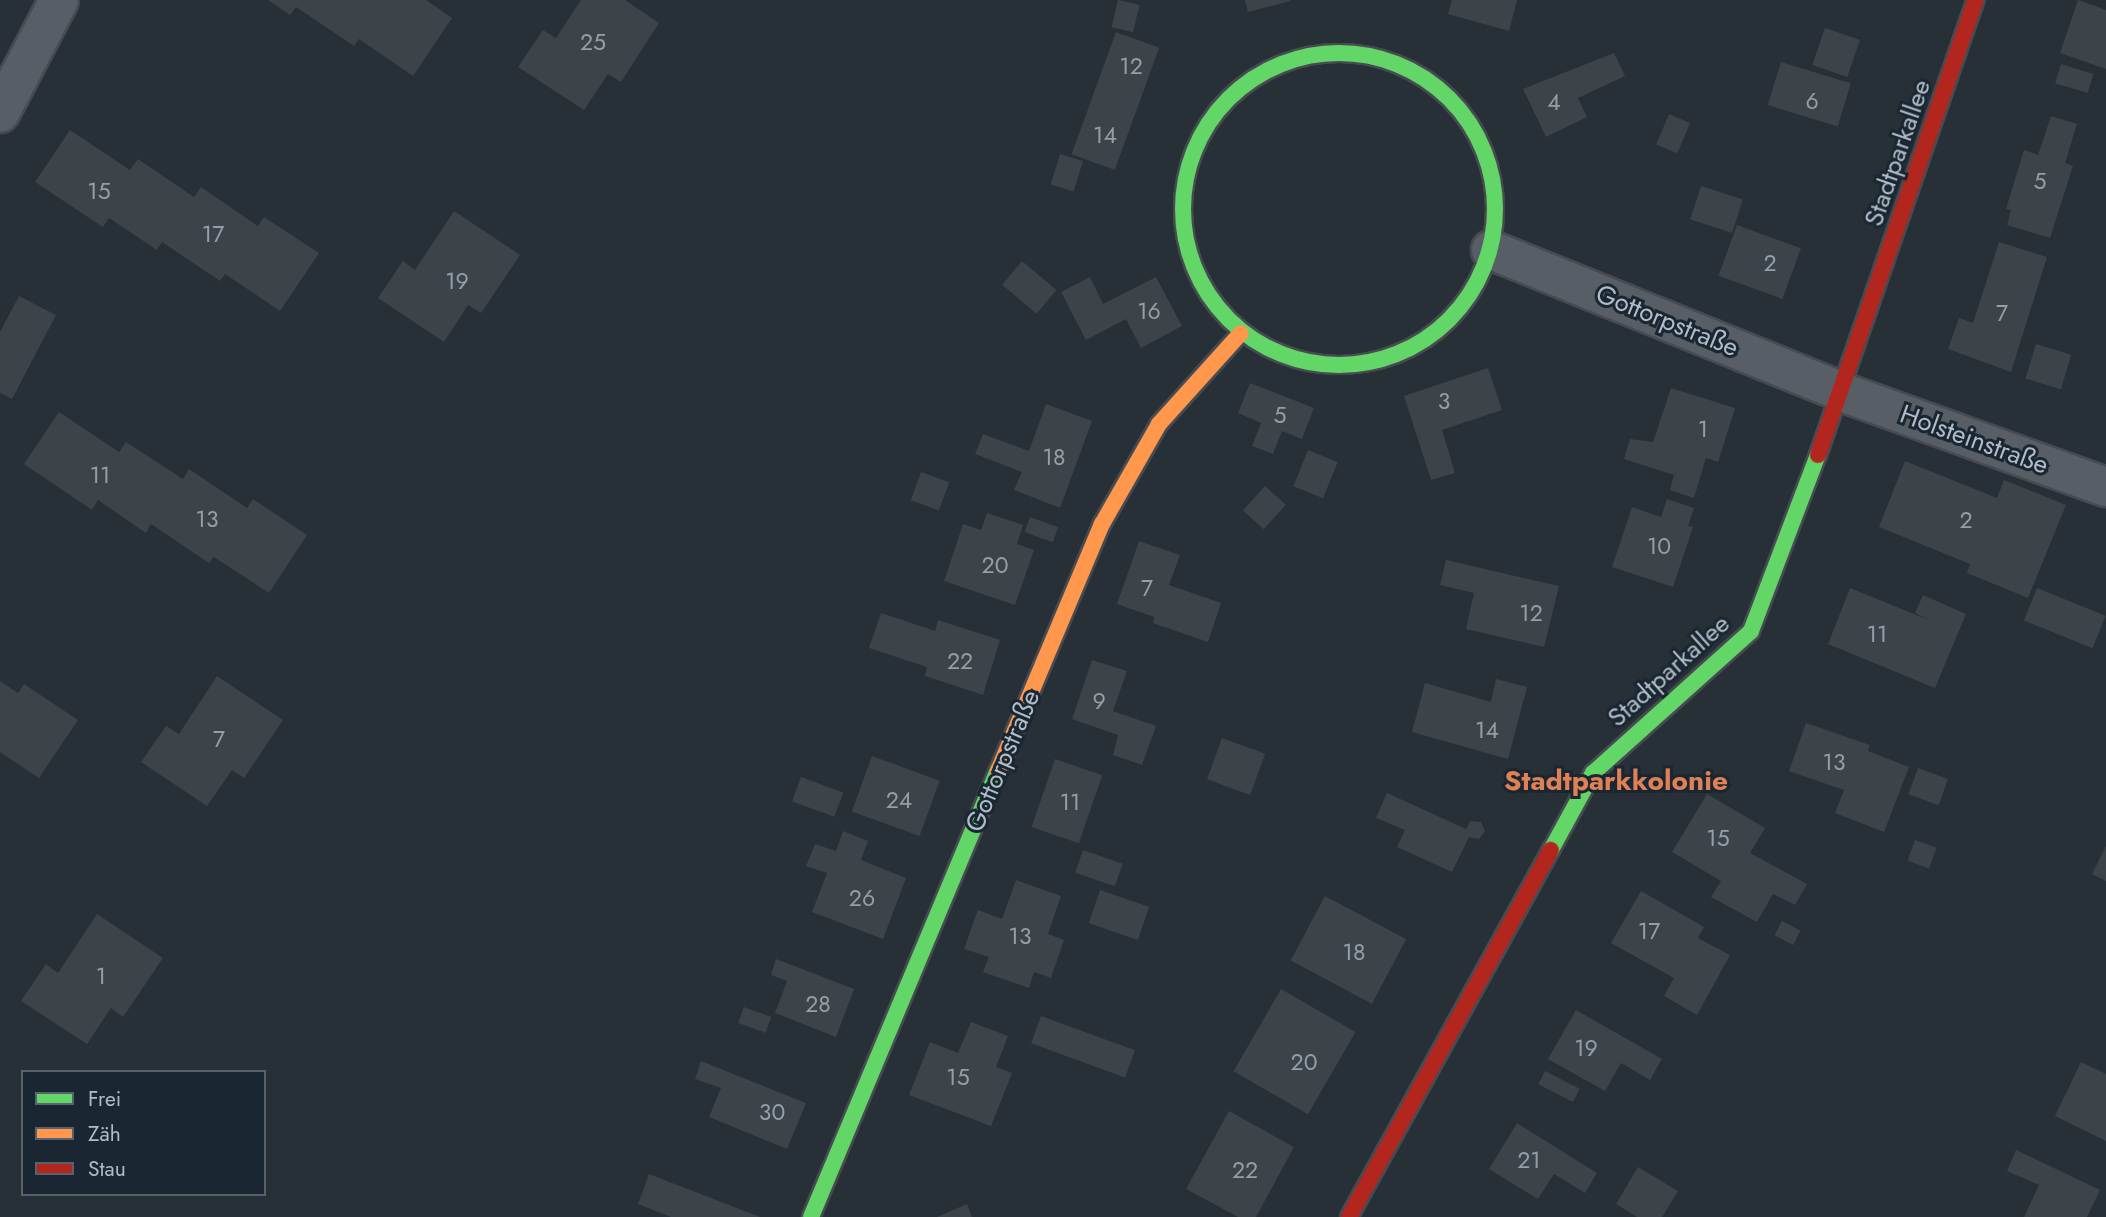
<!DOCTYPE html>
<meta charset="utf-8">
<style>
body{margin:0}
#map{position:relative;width:2106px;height:1217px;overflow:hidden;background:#272f37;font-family:Jost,sans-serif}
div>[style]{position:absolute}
.building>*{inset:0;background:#3c444a;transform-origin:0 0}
.roads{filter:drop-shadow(2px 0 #464b51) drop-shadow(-2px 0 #464b51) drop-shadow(0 2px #464b51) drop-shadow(0 -2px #464b51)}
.street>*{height:38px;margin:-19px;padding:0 19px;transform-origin:19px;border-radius:19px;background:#575e65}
.fast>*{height:16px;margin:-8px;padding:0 8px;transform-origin:8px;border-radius:8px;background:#63d668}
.fast>.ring{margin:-8px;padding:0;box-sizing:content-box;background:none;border:16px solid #63d668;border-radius:50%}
.slow>*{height:16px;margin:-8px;padding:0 8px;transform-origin:8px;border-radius:8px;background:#ff974d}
.jam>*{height:16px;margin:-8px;padding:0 8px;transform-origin:8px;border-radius:8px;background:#b3261e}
span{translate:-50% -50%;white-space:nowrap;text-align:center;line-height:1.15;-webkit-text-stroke:6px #1a2732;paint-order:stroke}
.number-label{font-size:23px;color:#939fa9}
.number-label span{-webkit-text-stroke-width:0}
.street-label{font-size:26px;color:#b0bdc9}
.neighbourhood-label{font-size:28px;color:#df8155;font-weight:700}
.legend{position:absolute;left:21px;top:1070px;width:245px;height:126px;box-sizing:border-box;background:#1a2732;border:2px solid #56636e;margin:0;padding:9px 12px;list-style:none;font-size:21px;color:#b0bdc9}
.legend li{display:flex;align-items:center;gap:14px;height:35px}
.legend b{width:35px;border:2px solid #56636e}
</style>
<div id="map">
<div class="building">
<i style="clip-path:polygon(268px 0,426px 0,452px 18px,413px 76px,359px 39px,354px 46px,296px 7px,290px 15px)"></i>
<i style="clip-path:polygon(581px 0,625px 0,659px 23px,621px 82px,608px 74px,584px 110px,518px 67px,543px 30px,556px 38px)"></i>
<i style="left:1118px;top:0;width:22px;height:28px;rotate:13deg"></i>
<i style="clip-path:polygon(1245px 0,1290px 0,1290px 1px,1248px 12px)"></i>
<i style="clip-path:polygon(1452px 0,1517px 0,1509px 31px,1448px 14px)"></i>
<i style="clip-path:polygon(2078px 0,2106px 10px,2106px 69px,2060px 53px)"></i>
<i style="left:1825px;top:28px;width:37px;height:39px;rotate:19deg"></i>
<i style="left:1116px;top:32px;width:46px;height:130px;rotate:20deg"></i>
<i style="clip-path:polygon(1614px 53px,1625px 76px,1578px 98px,1587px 117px,1546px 137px,1523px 89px)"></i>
<i style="left:1781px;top:62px;width:73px;height:45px;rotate:17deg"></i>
<i style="left:2061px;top:64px;width:34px;height:20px;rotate:17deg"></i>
<i style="left:1669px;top:114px;width:23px;height:33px;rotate:23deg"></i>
<i style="clip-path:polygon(2051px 116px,2077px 124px,2065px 163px,2073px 166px,2050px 238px,2007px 225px,2011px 210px,2006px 209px,2024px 150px,2038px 155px)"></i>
<i style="clip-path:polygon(70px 130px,130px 170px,138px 159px,194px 197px,201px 187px,258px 226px,264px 217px,319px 253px,280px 311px,225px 274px,220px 281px,162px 242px,157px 250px,109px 218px,103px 227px,35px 182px)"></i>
<i style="left:1060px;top:154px;width:24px;height:32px;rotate:17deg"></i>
<i style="left:1701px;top:186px;width:44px;height:35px;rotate:18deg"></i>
<i style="clip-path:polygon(454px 211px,520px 255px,481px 313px,468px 305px,444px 342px,378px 298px,403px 261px,415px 270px)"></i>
<i style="left:1737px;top:225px;width:68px;height:54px;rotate:20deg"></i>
<i style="clip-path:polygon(1999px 242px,2047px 257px,2011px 372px,1948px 349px,1959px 318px,1973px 323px)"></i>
<i style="left:1022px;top:261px;width:45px;height:31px;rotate:40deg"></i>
<i style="clip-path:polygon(1090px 277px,1103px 304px,1156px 277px,1182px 326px,1141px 348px,1126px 319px,1086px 340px,1061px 292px)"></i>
<i style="clip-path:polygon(19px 296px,56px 315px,12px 399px,0 393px,0 332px)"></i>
<i style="left:2036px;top:344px;width:37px;height:36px;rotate:17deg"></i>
<i style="clip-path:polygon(1488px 368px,1502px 410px,1442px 430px,1455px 473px,1431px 480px,1404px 396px)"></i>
<i style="clip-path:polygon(1250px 383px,1314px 408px,1302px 439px,1282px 431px,1273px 454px,1252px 446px,1261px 423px,1238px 413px)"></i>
<i style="clip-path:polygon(1671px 388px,1735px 408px,1718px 462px,1706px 458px,1694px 498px,1670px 490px,1674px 475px,1624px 459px,1630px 439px,1653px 442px)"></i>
<i style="clip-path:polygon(1046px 404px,1092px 421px,1060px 508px,1014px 490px,1022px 472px,975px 454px,983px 434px,1029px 451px)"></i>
<i style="clip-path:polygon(59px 412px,119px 452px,126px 442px,183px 479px,189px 469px,247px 508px,253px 499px,307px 535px,269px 593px,214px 557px,209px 563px,151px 524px,146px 533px,98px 500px,92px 510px,24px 464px)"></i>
<i style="left:1308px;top:450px;width:32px;height:39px;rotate:22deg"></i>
<i style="clip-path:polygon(1905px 461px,1997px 498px,2004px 480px,2066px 505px,2028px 598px,1967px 573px,1970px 564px,1879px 527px)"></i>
<i style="left:921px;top:472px;width:30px;height:30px;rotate:20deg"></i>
<i style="left:1265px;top:486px;width:28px;height:33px;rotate:42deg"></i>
<i style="clip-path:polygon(1667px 499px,1694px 508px,1688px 526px,1693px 527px,1673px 587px,1612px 567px,1632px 507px,1661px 517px)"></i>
<i style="clip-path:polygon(987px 513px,1023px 525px,1017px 544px,1034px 550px,1015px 605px,944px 581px,963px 524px,981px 530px)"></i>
<i style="left:1030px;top:517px;width:30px;height:16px;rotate:20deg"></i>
<i style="clip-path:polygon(1139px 541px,1180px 555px,1169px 585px,1221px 603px,1208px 642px,1153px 623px,1154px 617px,1117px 604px)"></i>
<i style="clip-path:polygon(1446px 560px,1559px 586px,1544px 647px,1466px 629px,1474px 593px,1440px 585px)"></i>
<i style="clip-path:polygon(1850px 588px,1931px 621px,1915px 613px,1923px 595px,1966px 614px,1935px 688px,1828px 644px)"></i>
<i style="left:2037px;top:588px;width:74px;height:35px;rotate:22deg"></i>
<i style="clip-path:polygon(881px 613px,935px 631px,938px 620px,1000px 640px,983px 695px,925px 676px,927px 667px,869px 648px)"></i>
<i style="clip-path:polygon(1092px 660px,1127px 671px,1113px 711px,1156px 726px,1142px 765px,1113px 755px,1118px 735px,1072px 719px)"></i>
<i style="clip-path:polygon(217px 676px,283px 720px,244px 778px,232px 770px,207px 806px,141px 762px,166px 726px,179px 734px)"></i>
<i style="clip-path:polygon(1496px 679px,1527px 687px,1508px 759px,1412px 732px,1425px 683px,1491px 702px)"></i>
<i style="clip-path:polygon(0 681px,18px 693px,24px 684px,78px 720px,39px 778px,0 752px)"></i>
<i style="clip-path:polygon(1806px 723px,1870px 745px,1868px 751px,1909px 767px,1884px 832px,1835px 813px,1844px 790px,1789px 771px)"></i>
<i style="left:1222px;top:738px;width:46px;height:44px;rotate:20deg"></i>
<i style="left:872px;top:756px;width:72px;height:59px;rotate:20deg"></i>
<i style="left:1055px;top:759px;width:50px;height:72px;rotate:19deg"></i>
<i style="left:1918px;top:768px;width:32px;height:28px;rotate:20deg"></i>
<i style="left:801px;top:777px;width:45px;height:26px;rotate:20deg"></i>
<i style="clip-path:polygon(1387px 793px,1466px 829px,1470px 821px,1481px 822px,1485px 831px,1479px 839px,1469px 837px,1452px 872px,1397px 847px,1405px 830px,1376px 818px)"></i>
<i style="clip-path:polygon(1707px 794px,1765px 828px,1750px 853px,1807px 884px,1795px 905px,1773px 894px,1757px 922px,1711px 897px,1721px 881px,1672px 852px)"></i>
<i style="clip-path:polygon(843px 831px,868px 841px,861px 860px,906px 878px,883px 939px,812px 912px,827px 873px,806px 866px,815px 844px,836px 851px)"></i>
<i style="left:1915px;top:840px;width:23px;height:22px;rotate:20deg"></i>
<i style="clip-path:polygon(2106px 846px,2106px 881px,2092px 874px)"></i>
<i style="left:1083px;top:850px;width:42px;height:24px;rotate:19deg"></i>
<i style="clip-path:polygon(1016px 880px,1061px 896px,1048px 934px,1064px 940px,1051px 978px,1034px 972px,1029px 988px,983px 972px,989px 957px,964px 949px,978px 910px,1002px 919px)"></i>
<i style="left:1100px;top:890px;width:52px;height:35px;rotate:19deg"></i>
<i style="clip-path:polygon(1641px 891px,1704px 927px,1698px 938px,1730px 955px,1697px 1015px,1664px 996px,1674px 978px,1611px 943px)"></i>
<i style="left:1325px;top:896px;width:92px;height:73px;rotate:28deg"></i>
<i style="clip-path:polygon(97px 914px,163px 958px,123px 1017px,111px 1008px,87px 1044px,21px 1001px,46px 964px,58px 973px)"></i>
<i style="left:1782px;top:921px;width:21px;height:16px;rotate:28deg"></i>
<i style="clip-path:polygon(776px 959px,854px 989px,836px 1037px,775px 1013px,787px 981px,771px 975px)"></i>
<i style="left:1281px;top:989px;width:86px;height:95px;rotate:30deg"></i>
<i style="left:744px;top:1007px;width:29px;height:17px;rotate:20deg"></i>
<i style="clip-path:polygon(1576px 1010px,1662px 1059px,1650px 1080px,1621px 1063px,1605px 1091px,1548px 1059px)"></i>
<i style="left:1041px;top:1016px;width:100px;height:29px;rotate:20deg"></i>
<i style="clip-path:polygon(971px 1022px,1008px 1036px,996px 1067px,1012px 1073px,991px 1126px,909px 1095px,930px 1042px,958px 1053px)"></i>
<i style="clip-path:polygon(701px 1061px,806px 1103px,787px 1149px,709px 1117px,721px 1088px,695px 1079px)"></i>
<i style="clip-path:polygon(2081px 1062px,2106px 1074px,2106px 1141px,2055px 1116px)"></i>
<i style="left:1545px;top:1071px;width:39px;height:15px;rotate:27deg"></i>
<i style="clip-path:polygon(1229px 1111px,1294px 1147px,1256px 1217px,1238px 1217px,1186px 1189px)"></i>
<i style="clip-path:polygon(1517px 1123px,1597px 1173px,1585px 1193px,1554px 1174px,1538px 1199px,1489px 1169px)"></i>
<i style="clip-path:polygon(2016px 1150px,2100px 1190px,2087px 1217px,2024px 1217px,2039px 1185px,2007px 1171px)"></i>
<i style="clip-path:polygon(1638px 1167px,1678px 1191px,1662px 1217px,1637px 1217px,1616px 1204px)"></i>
<i style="clip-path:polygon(649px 1174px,760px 1217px,671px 1217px,638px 1204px)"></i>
<i style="clip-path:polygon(967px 1204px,972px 1217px,937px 1217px)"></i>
</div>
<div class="roads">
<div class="street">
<i style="left:0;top:113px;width:127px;rotate:-62.4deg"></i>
<i style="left:1491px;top:250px;width:379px;rotate:22deg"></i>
<i style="left:1842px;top:392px;width:281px;rotate:19.8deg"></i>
</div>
<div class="fast">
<i class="ring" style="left:1183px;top:53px;width:296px;height:296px"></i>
<i style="left:1551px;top:850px;width:88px;rotate:-61.4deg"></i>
<i style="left:1593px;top:773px;width:212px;rotate:-41.9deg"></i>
<i style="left:1751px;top:631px;width:188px;rotate:-69.2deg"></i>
<i style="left:811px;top:1217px;width:484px;rotate:-67.3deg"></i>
</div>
<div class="slow">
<i style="left:998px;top:771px;width:268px;rotate:-67.2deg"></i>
<i style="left:1102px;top:524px;width:115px;rotate:-60.3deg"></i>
<i style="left:1159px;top:424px;width:122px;rotate:-48deg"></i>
</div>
<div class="jam">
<i style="left:1818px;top:455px;width:482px;rotate:-70.9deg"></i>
<i style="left:1349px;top:1217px;width:419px;rotate:-61.2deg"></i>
</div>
</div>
<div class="number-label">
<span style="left:593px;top:42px">25</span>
<span style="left:1131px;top:66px">12</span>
<span style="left:1812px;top:101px">6</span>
<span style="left:1554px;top:102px">4</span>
<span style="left:1105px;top:135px">14</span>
<span style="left:2040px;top:181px">5</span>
<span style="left:99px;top:191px">15</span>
<span style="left:213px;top:234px">17</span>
<span style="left:1770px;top:263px">2</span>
<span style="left:457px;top:281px">19</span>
<span style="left:1149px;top:311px">16</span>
<span style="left:2002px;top:313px">7</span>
<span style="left:1444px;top:401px">3</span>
<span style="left:1280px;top:415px">5</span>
<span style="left:1703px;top:429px">1</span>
<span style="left:1054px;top:457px">18</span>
<span style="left:100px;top:475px">11</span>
<span style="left:207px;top:519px">13</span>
<span style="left:1966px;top:520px">2</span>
<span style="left:1659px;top:546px">10</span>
<span style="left:995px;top:565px">20</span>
<span style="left:1147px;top:588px">7</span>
<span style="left:1531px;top:613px">12</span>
<span style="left:1877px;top:634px">11</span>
<span style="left:960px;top:661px">22</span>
<span style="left:1099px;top:701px">9</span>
<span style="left:1487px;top:730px">14</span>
<span style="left:219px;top:739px">7</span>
<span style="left:1834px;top:762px">13</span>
<span style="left:899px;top:800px">24</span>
<span style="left:1070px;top:802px">11</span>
<span style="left:1718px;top:838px">15</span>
<span style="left:862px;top:898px">26</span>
<span style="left:1649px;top:931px">17</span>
<span style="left:1020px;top:936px">13</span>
<span style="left:1354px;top:952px">18</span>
<span style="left:101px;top:976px">1</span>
<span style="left:818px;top:1004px">28</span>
<span style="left:1586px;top:1048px">19</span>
<span style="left:1304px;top:1062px">20</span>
<span style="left:958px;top:1077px">15</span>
<span style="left:772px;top:1112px">30</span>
<span style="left:1529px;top:1160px">21</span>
<span style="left:1245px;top:1170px">22</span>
</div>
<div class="street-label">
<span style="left:1898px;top:153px;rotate:-71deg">Stadtparkallee</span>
<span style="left:1667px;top:321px;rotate:22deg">Gottorpstraße</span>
<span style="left:1974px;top:440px;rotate:20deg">Holsteinstraße</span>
<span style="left:1669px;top:671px;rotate:-42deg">Stadtparkallee</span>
<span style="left:1003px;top:761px;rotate:-67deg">Gottorpstraße</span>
</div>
<div class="neighbourhood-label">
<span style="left:1616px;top:781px">Stadtparkkolonie</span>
</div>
<ul class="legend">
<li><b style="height:9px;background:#63d668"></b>Frei</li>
<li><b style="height:9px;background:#ff974d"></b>Zäh</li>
<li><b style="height:9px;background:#b3261e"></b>Stau</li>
</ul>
</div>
